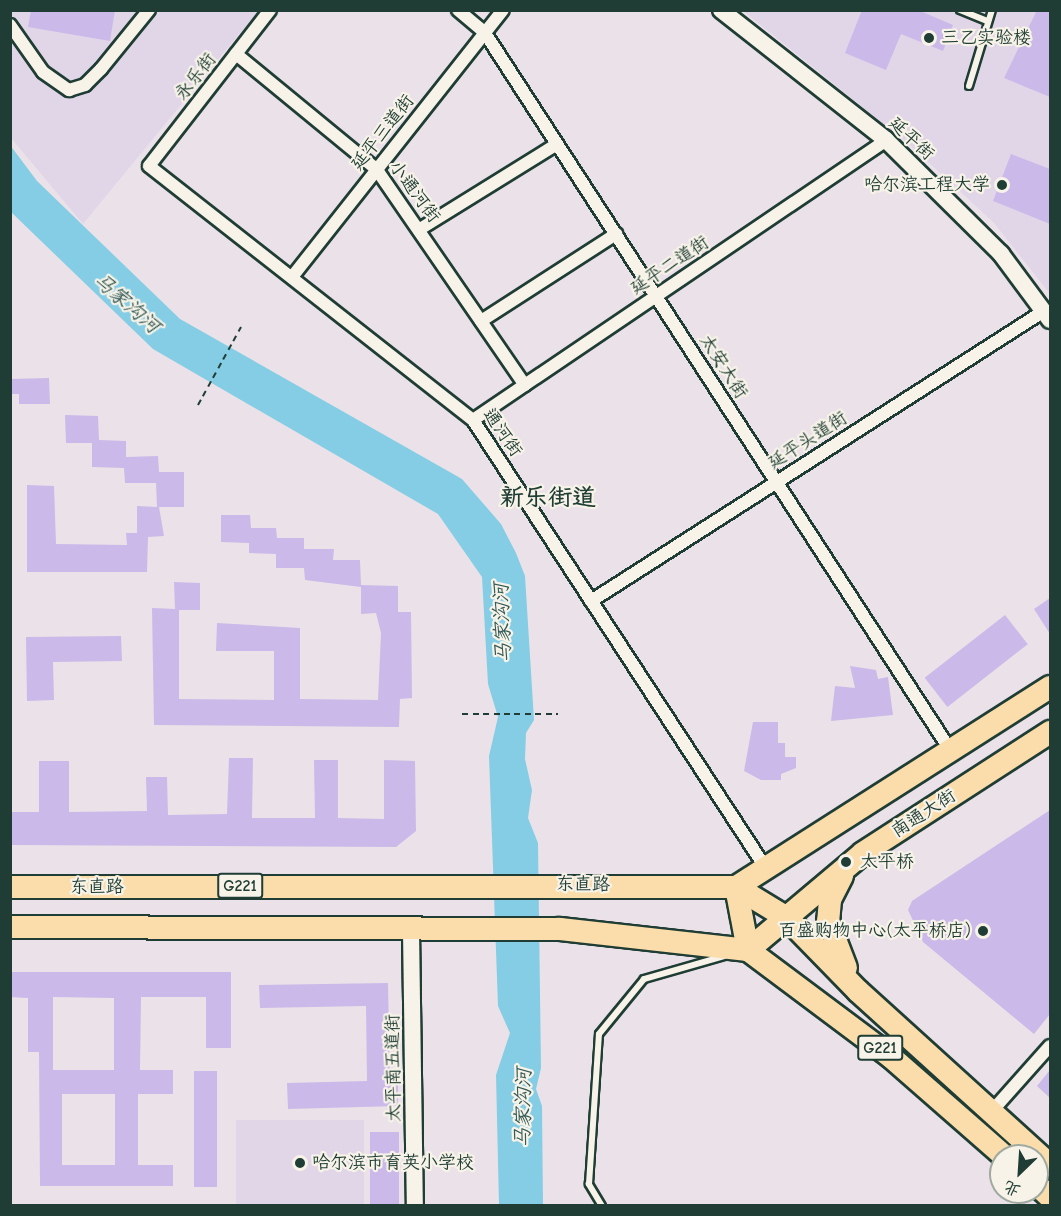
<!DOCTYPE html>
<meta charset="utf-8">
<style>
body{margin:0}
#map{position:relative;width:1061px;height:1216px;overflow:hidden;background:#eae2e8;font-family:"Comic Neue","LXGW WenKai TC",sans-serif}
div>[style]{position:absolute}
.built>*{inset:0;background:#e1d6e8;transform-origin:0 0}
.water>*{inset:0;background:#84cde5}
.building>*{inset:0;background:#cbb9e9;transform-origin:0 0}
.path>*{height:2px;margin-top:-1px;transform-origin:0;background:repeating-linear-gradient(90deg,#1f3d34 0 6px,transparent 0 10.5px)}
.roads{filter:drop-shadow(2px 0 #1f3d34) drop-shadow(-2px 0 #1f3d34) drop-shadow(0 2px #1f3d34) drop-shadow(0 -2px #1f3d34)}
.lane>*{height:6px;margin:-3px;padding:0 3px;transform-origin:3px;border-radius:3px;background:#f7f3e8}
.street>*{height:12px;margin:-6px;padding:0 6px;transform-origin:6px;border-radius:6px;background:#f7f3e8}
.secondary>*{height:16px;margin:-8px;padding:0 8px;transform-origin:8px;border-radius:8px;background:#f7f3e8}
.highway>*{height:22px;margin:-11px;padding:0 11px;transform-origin:11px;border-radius:11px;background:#faddab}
.path-bridge>*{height:2px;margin-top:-1px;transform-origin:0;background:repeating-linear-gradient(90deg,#1f3d34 0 6px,transparent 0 10.5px)}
.dots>*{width:16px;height:16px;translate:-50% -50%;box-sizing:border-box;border:3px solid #f7f3e8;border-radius:50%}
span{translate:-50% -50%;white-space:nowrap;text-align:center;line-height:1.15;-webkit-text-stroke:4.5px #f7f3e8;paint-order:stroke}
.shield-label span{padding:2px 4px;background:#f7f3e8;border:2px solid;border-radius:4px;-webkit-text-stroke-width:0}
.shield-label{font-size:16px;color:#1f3d34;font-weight:700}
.poi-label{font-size:18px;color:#1f3d34}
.left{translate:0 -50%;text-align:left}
.right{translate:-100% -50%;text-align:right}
.street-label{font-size:18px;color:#1f3d34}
.water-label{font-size:20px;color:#335a57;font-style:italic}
.district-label{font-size:24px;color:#1f3d34;font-weight:700}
.frame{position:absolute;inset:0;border:12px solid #1f3d34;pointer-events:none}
.north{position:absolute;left:989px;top:1144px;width:60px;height:60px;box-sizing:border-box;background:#f7f3e8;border:2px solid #a1aaa0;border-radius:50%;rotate:205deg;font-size:16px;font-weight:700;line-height:24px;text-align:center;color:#1f3d34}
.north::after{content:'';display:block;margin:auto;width:21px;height:27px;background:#1f3d34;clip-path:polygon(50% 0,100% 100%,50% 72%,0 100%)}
</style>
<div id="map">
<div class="built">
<i style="clip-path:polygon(10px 11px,258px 11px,83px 224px,11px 138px)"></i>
<i style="clip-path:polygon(743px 11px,1050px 11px,1050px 294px,994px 223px,912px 147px)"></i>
<i style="left:236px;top:1120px;width:128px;height:85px"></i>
</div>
<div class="water">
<i style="clip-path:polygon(10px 145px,37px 181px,180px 319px,462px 479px,501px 524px,516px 553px,525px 576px,534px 720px,526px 733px,525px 759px,532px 790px,528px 818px,538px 843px,541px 1068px,536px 1089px,542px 1106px,543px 1205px,499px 1205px,496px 1075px,510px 1033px,498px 1006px,489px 756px,498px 717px,488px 684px,482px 577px,438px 514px,153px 349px,11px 212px)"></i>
</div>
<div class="building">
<i style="clip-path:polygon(31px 10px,115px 10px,110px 41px,28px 27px)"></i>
<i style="clip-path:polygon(862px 10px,918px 10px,953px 25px,943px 51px,901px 34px,886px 70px,845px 53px)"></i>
<i style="clip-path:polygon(1037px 10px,1050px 10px,1050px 97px,1004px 78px)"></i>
<i style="clip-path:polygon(1011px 154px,1050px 169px,1050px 224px,993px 201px)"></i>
<i style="clip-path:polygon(49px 378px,50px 404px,19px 404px,19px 394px,10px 394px,10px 379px)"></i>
<i style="clip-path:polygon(65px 415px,98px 416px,99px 440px,126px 441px,126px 457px,158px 456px,159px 472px,184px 472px,184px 507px,159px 507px,164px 536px,148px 537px,147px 572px,27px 572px,27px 485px,54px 486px,56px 544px,127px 545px,126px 533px,137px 533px,137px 506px,157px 507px,156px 483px,125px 483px,124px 468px,92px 467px,92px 443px,66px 443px)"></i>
<i style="clip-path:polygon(221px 515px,250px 515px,251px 528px,276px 528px,277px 538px,304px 538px,304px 549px,334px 549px,333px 560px,360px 560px,361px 585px,398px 586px,398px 612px,411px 612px,412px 698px,400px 699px,399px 727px,154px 725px,152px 608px,175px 609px,174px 582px,200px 583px,200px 610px,179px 610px,179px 699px,274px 700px,274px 651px,216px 651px,217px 623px,300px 628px,300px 699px,378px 700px,381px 633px,376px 613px,361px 614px,361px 587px,305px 580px,304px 568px,276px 568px,276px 554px,249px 553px,249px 543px,221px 542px)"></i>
<i style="clip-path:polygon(1050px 598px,1050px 634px,1034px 609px)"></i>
<i style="left:1005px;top:615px;width:37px;height:102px;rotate:52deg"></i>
<i style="clip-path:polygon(121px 636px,122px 661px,53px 662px,54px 700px,27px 701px,26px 637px)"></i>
<i style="clip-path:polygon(850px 666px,876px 670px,878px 679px,888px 677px,893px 715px,831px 721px,835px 686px,855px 688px)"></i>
<i style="clip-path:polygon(753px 722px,778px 722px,778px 743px,785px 743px,785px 757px,796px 757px,796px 768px,781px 774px,781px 780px,761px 780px,744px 771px)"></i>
<i style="clip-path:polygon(229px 758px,253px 758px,252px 818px,315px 818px,314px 760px,338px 760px,338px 818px,384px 819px,384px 760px,415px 761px,416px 831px,396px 847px,10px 845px,10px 812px,39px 812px,39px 761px,69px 761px,69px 812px,147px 811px,146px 777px,167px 777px,168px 815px,227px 814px)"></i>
<i style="clip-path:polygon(1050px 810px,1050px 1014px,1034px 1034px,923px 942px,908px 910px,912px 901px)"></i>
<i style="clip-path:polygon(evenodd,10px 972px,231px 972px,231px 1048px,206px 1048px,206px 997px,141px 997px,140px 1070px,173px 1070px,173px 1094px,138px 1094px,138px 1165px,173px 1165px,173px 1186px,40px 1186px,39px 1052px,28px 1052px,28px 998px,10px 997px,10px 972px,53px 997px,114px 998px,114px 1070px,53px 1070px,53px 997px,10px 972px,62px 1094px,115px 1094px,115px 1165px,62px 1165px,62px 1094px)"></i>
<i style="clip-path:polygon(388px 983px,390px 1080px,398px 1080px,398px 1106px,288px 1109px,287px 1083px,367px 1081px,366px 1006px,260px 1008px,259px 985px)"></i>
<i style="clip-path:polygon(1050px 1070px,1050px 1098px,1037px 1086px)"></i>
<i style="left:194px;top:1071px;width:23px;height:116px"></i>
<i style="left:370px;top:1132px;width:29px;height:74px"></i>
</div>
<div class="path">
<i style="left:462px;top:714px;width:96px"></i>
</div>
<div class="roads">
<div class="lane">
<i style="left:960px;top:10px;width:29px;rotate:22deg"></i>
<i style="left:969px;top:86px;width:79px;rotate:-73.2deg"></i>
<i style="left:602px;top:1206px;width:26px;rotate:-121deg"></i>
<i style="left:589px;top:1184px;width:150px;rotate:-86.2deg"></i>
<i style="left:599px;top:1034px;width:71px;rotate:-50.7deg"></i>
<i style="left:644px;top:979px;width:83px;rotate:-16deg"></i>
</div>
<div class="street">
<i style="left:270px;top:10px;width:197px;rotate:127.8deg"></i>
<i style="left:149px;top:166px;width:412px;rotate:38.1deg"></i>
<i style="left:473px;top:420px;width:538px;rotate:56.84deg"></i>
<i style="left:458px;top:10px;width:35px;rotate:40deg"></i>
<i style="left:485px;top:33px;width:856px;rotate:57.02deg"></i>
<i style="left:10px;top:25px;width:57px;rotate:54.9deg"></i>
<i style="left:43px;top:72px;width:32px;rotate:35deg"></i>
<i style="left:69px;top:90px;width:17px;rotate:-17deg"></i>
<i style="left:85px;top:85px;width:23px;rotate:-45deg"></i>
<i style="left:101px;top:69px;width:76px;rotate:-50.9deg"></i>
<i style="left:236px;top:54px;width:183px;rotate:39.4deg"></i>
<i style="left:377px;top:170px;width:261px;rotate:55.5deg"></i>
<i style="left:420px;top:229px;width:161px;rotate:-31.8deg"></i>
<i style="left:292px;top:277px;width:340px;rotate:-51.7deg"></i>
<i style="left:481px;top:321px;width:161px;rotate:-32.8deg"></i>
<i style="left:473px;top:420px;width:499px;rotate:-34.1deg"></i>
<i style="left:591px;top:601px;width:538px;rotate:-32.63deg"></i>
<i style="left:992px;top:1111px;width:87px;rotate:-48.3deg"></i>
</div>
<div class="secondary">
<i style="left:721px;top:10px;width:210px;rotate:38.2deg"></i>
<i style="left:886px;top:140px;width:162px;rotate:44.7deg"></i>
<i style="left:1001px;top:254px;width:82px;rotate:53.4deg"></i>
<i style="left:411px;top:930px;width:276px;rotate:89.2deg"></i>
</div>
<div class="highway">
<i style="left:842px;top:876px;width:27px;rotate:117deg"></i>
<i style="left:830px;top:900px;width:21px;rotate:95deg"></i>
<i style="left:828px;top:921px;width:50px;rotate:69deg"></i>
<i style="left:10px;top:887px;width:726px"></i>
<i style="left:736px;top:887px;width:60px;rotate:31.3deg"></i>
<i style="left:787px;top:918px;width:102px;rotate:45.8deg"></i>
<i style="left:858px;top:991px;width:259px;rotate:42.2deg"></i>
<i style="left:736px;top:887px;width:372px;rotate:-32.5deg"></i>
<i style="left:736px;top:887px;width:64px;rotate:79.2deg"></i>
<i style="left:10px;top:927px;width:550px;rotate:0.21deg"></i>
<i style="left:560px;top:929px;width:189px;rotate:6.4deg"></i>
<i style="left:748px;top:950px;width:179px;rotate:36.8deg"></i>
<i style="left:891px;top:1057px;width:150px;rotate:41.2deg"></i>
<i style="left:748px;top:950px;width:150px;rotate:-40.1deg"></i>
<i style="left:863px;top:853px;width:223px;rotate:-32.9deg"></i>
<i style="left:1037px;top:1185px;width:18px;rotate:43deg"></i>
</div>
</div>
<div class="path-bridge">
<i style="left:198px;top:405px;width:89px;rotate:-61.1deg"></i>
</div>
<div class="dots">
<i style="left:929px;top:38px;background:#1f3d34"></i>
<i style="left:1002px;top:185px;background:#1f3d34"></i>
<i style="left:846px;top:862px;background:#1f3d34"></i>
<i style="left:983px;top:931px;background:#1f3d34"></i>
<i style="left:300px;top:1163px;background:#1f3d34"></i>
</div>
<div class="shield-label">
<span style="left:240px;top:886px">G221</span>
<span style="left:880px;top:1048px">G221</span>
</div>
<div class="poi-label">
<span class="left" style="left:941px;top:38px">三乙实验楼</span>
<span class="right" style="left:990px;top:185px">哈尔滨工程大学</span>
<span class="left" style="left:860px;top:862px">太平桥</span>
<span class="right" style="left:971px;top:931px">百盛购物中心(太平桥店)</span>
<span class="left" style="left:312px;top:1163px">哈尔滨市育英小学校</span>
</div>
<div class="street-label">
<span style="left:196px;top:77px;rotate:-52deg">永乐街</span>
<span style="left:383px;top:133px;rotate:-52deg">延平三道街</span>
<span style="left:911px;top:139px;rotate:43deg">延平街</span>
<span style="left:414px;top:192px;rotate:53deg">小通河街</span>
<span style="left:670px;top:266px;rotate:-34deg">延平二道街</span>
<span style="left:723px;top:367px;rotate:57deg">太安大街</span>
<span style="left:502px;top:433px;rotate:55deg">通河街</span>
<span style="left:808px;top:441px;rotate:-33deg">延平头道街</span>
<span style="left:924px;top:814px;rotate:-33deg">南通大街</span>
<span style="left:583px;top:885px;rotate:1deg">东直路</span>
<span style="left:97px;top:887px">东直路</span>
<span style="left:394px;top:1068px;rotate:-91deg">太平南五道街</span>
</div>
<div class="water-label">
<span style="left:127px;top:303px;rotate:41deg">马家沟河</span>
<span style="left:502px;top:623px;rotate:-92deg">马家沟河</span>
<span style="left:523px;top:1108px;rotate:-89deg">马家沟河</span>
</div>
<div class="district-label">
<span style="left:548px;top:498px">新乐街道</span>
</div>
<div class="frame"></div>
<div class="north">北</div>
</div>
